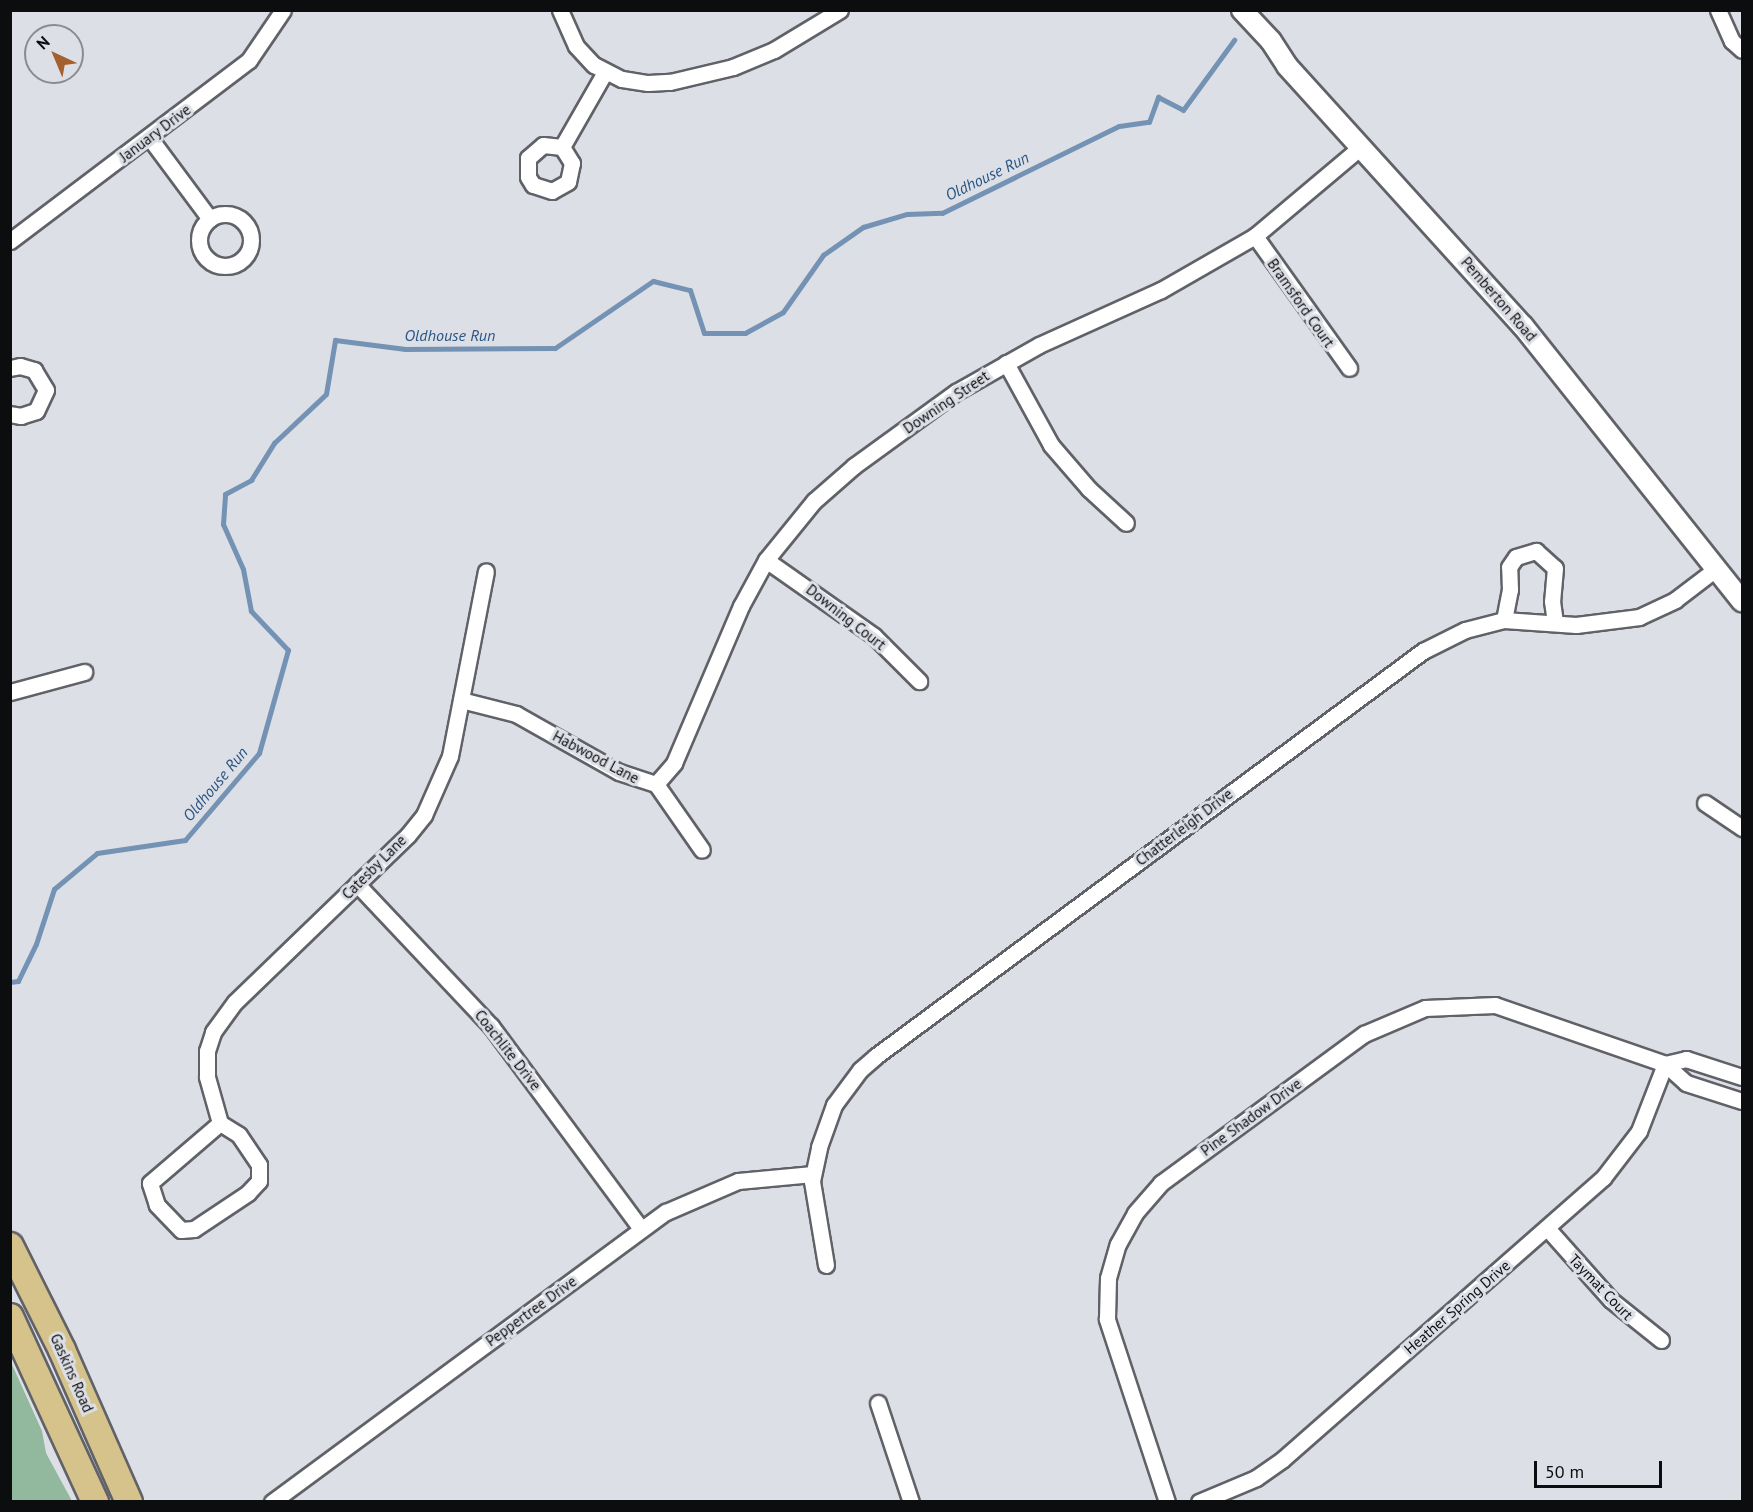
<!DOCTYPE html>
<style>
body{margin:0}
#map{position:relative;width:1753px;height:1512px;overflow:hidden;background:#dddfe6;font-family:"PT Sans",sans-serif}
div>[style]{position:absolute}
.green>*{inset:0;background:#92b89d}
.stream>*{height:5px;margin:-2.5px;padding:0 2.5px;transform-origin:2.5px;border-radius:2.5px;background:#7493b4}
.roads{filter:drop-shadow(2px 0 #606268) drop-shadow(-2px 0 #606268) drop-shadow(0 2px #606268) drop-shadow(0 -2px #606268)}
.minor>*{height:15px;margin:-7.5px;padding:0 7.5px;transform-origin:7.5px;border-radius:7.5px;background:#fff}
.minor>.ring{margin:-7.5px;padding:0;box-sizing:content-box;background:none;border:15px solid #fff;border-radius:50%}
.tertiary>*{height:20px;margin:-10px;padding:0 10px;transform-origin:10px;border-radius:10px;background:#fff}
.primary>*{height:26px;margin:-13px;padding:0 13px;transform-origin:13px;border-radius:13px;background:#d6c28b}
span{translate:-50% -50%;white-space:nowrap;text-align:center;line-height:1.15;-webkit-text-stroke:6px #dddfe6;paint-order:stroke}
.street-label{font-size:15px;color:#0c0d0f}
.water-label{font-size:16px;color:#285583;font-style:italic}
.frame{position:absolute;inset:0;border:12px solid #0c0d0f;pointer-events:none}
.north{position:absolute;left:24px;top:24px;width:60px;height:60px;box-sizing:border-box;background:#dddfe6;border:2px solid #898b90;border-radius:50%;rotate:316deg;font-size:16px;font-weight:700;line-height:24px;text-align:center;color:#0c0d0f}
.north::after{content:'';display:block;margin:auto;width:21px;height:27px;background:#a4612f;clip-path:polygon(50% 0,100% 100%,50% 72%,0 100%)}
.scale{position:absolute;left:1534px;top:1461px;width:128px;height:27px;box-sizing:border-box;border:3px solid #0c0d0f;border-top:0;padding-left:8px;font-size:18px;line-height:21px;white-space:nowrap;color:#0c0d0f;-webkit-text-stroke:4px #dddfe6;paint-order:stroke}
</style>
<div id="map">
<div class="green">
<i style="clip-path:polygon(10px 1360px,42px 1431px,46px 1453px,72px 1501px,11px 1501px)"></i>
</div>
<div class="stream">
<i style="left:10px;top:982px;width:8px;rotate:-7deg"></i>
<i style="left:18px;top:981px;width:41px;rotate:-64.1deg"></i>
<i style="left:36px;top:944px;width:58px;rotate:-71.9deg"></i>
<i style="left:54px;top:889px;width:56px;rotate:-39.9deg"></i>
<i style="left:97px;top:853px;width:89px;rotate:-8.4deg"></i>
<i style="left:185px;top:840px;width:114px;rotate:-49.6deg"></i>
<i style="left:259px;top:753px;width:107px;rotate:-74.3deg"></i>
<i style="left:288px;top:650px;width:54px;rotate:-133.5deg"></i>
<i style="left:251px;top:611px;width:43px;rotate:-100.8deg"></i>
<i style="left:243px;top:569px;width:49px;rotate:-114deg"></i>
<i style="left:223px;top:524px;width:30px;rotate:-86deg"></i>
<i style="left:225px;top:494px;width:30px;rotate:-28deg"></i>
<i style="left:251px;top:480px;width:44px;rotate:-58.1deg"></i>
<i style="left:274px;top:443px;width:71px;rotate:-43.3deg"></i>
<i style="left:326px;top:394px;width:55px;rotate:-80.5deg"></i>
<i style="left:335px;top:340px;width:71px;rotate:7.3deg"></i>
<i style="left:405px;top:349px;width:150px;rotate:-0.4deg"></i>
<i style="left:555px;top:348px;width:119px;rotate:-34.4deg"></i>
<i style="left:653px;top:281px;width:38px;rotate:14deg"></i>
<i style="left:690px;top:290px;width:45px;rotate:72deg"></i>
<i style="left:704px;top:333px;width:41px"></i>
<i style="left:745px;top:333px;width:43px;rotate:-28.9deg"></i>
<i style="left:783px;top:312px;width:70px;rotate:-54.9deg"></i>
<i style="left:823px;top:255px;width:49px;rotate:-35deg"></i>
<i style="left:863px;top:227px;width:46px;rotate:-16.5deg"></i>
<i style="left:907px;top:214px;width:35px;rotate:-2deg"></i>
<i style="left:942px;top:213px;width:197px;rotate:-26.2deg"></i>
<i style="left:1119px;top:126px;width:30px;rotate:-8deg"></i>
<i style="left:1149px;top:122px;width:27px;rotate:-70deg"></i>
<i style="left:1158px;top:97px;width:28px;rotate:27deg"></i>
<i style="left:1183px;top:110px;width:87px;rotate:-53.9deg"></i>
</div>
<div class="roads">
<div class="minor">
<i style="left:560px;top:10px;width:39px;rotate:66deg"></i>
<i style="left:576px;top:46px;width:26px;rotate:47deg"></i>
<i style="left:594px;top:65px;width:31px;rotate:27deg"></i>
<i style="left:622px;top:79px;width:26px;rotate:9deg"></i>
<i style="left:648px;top:83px;width:22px;rotate:-3deg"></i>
<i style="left:670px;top:82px;width:65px;rotate:-13.4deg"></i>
<i style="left:733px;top:67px;width:44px;rotate:-22.5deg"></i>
<i style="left:774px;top:50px;width:77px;rotate:-31.2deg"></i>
<i style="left:1718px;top:10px;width:34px;rotate:66deg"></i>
<i style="left:1732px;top:41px;width:13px;rotate:42deg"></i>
<i style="left:149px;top:137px;width:102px;rotate:53.4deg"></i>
<i style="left:562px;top:147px;width:19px;rotate:58deg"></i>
<i style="left:572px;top:163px;width:19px;rotate:102deg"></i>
<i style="left:568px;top:182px;width:18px;rotate:151deg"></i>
<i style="left:552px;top:191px;width:20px;rotate:-162deg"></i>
<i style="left:533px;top:185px;width:9px;rotate:-122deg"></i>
<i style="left:528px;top:177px;width:19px;rotate:-90deg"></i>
<i style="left:528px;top:158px;width:20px;rotate:-41deg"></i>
<i style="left:543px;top:145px;width:19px;rotate:6deg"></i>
<i style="left:562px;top:147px;width:86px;rotate:-60.2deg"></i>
<i class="ring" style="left:199px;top:214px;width:37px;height:37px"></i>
<i style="left:1255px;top:236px;width:162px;rotate:54.5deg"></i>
<i style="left:10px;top:241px;width:300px;rotate:-37.1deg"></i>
<i style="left:249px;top:60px;width:60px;rotate:-55.8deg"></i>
<i style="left:1006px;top:363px;width:94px;rotate:61.2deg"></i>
<i style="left:1051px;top:445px;width:58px;rotate:49.2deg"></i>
<i style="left:1089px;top:489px;width:50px;rotate:42.6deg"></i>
<i style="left:10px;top:368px;width:10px;rotate:-11deg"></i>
<i style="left:20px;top:366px;width:15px;rotate:16deg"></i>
<i style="left:34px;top:370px;width:23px;rotate:59deg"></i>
<i style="left:46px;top:390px;width:23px;rotate:115deg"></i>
<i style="left:36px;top:411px;width:16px;rotate:162deg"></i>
<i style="left:21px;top:416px;width:11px;rotate:-170deg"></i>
<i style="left:766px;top:560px;width:132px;rotate:35.1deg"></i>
<i style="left:874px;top:636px;width:64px;rotate:45deg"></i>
<i style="left:1504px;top:620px;width:31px;rotate:-79deg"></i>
<i style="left:1510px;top:590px;width:23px;rotate:-92deg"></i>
<i style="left:1509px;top:567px;width:12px;rotate:-55deg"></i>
<i style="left:1516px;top:557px;width:21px;rotate:-17deg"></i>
<i style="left:1536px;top:551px;width:25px;rotate:42deg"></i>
<i style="left:1555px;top:568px;width:33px;rotate:95deg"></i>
<i style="left:1552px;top:601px;width:21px;rotate:82deg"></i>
<i style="left:10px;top:692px;width:77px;rotate:-15.1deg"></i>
<i style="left:461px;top:700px;width:57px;rotate:14.3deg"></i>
<i style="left:516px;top:714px;width:118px;rotate:29.4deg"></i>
<i style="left:619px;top:772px;width:39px;rotate:18deg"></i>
<i style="left:656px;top:784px;width:28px;rotate:-49deg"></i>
<i style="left:674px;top:763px;width:171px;rotate:-66.9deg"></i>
<i style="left:741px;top:606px;width:52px;rotate:-61.5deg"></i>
<i style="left:766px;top:560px;width:76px;rotate:-50.9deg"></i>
<i style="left:814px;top:501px;width:53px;rotate:-41.2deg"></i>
<i style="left:854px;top:466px;width:126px;rotate:-36deg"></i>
<i style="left:956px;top:392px;width:95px;rotate:-29.5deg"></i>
<i style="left:1039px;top:345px;width:134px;rotate:-24.3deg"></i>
<i style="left:1161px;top:290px;width:108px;rotate:-29.9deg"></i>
<i style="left:1255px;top:236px;width:140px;rotate:-40.1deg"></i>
<i style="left:656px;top:784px;width:80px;rotate:55.1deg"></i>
<i style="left:1705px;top:803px;width:45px;rotate:34deg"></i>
<i style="left:357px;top:884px;width:195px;rotate:46.7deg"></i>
<i style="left:491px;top:1026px;width:252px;rotate:53.5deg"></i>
<i style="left:1665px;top:1064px;width:22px;rotate:-13deg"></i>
<i style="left:1686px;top:1059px;width:59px;rotate:17.8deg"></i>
<i style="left:220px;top:1123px;width:22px;rotate:32deg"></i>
<i style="left:239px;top:1135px;width:36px;rotate:56deg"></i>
<i style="left:259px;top:1165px;width:16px;rotate:90deg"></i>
<i style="left:259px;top:1181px;width:16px;rotate:133deg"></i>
<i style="left:248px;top:1193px;width:65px;rotate:146.3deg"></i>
<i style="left:194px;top:1229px;width:13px;rotate:176deg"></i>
<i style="left:181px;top:1230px;width:35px;rotate:-134deg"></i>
<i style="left:157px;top:1205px;width:23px;rotate:-108deg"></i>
<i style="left:150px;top:1183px;width:92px;rotate:-40.6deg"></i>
<i style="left:220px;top:1123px;width:48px;rotate:-105.8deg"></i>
<i style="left:207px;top:1077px;width:26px;rotate:-90deg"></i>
<i style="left:207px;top:1051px;width:20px;rotate:-72deg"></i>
<i style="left:213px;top:1032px;width:37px;rotate:-54deg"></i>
<i style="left:235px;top:1002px;width:240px;rotate:-44deg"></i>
<i style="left:408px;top:835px;width:26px;rotate:-51deg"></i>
<i style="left:424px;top:815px;width:64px;rotate:-66.2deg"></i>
<i style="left:450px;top:756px;width:188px;rotate:-79deg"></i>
<i style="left:1547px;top:1228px;width:96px;rotate:48.4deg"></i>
<i style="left:1611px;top:1300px;width:64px;rotate:38.7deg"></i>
<i style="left:826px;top:1265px;width:85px;rotate:-99.5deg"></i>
<i style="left:812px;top:1181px;width:35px;rotate:-78deg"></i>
<i style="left:819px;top:1147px;width:45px;rotate:-70.3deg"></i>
<i style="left:834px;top:1105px;width:44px;rotate:-53.4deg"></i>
<i style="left:860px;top:1070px;width:21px;rotate:-41deg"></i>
<i style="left:876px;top:1056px;width:681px;rotate:-36.52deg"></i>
<i style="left:1423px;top:651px;width:47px;rotate:-26.6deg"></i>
<i style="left:1465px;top:630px;width:40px;rotate:-14.4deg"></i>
<i style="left:1504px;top:620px;width:72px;rotate:4deg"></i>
<i style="left:1576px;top:625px;width:64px;rotate:-7.2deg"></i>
<i style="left:1639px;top:617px;width:40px;rotate:-25deg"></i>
<i style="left:1675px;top:600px;width:53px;rotate:-37.3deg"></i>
<i style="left:878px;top:1403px;width:104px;rotate:71.6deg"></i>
<i style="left:272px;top:1502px;width:489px;rotate:-36.4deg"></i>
<i style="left:666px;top:1212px;width:78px;rotate:-23.3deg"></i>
<i style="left:738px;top:1181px;width:75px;rotate:-5.3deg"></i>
<i style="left:1167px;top:1502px;width:193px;rotate:-108.2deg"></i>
<i style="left:1107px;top:1319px;width:41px;rotate:-88.6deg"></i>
<i style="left:1108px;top:1278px;width:35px;rotate:-74deg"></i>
<i style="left:1118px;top:1244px;width:35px;rotate:-61deg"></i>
<i style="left:1135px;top:1213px;width:40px;rotate:-49deg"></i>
<i style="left:1161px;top:1183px;width:252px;rotate:-36.3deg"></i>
<i style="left:1364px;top:1034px;width:66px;rotate:-23.1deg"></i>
<i style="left:1425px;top:1008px;width:70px;rotate:-2.5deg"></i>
<i style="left:1495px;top:1005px;width:180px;rotate:19.1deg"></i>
<i style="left:1665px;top:1064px;width:28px;rotate:42deg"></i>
<i style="left:1686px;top:1083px;width:59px;rotate:17.8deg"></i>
<i style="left:1199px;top:1502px;width:62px;rotate:-22.8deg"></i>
<i style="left:1256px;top:1478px;width:33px;rotate:-35deg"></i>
<i style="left:1283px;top:1459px;width:426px;rotate:-41.3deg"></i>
<i style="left:1603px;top:1178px;width:59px;rotate:-52.5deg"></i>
<i style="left:1639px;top:1131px;width:72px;rotate:-68.8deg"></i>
</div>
<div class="tertiary">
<i style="left:1242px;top:10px;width:42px;rotate:46.9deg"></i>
<i style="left:1271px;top:41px;width:30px;rotate:57deg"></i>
<i style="left:1287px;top:66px;width:351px;rotate:47.8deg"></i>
<i style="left:1523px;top:326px;width:352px;rotate:51.5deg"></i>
</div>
<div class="primary">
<i style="left:10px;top:1246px;width:116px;rotate:63.4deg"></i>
<i style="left:62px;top:1350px;width:166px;rotate:66.2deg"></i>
<i style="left:10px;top:1317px;width:204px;rotate:65.3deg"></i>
</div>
</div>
<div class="street-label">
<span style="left:155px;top:133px;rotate:-37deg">January Drive</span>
<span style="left:1499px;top:299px;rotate:49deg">Pemberton Road</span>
<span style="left:1301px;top:303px;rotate:55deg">Bramsford Court</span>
<span style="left:946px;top:402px;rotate:-34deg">Downing Street</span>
<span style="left:846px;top:617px;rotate:38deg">Downing Court</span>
<span style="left:596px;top:757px;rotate:28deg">Habwood Lane</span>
<span style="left:1184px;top:827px;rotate:-37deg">Chatterleigh Drive</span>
<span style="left:374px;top:867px;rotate:-45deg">Catesby Lane</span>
<span style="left:508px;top:1050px;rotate:52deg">Coachlite Drive</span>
<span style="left:1251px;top:1117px;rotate:-36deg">Pine Shadow Drive</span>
<span style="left:1601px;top:1287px;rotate:46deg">Taymat Court</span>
<span style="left:1457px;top:1307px;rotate:-41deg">Heather Spring Drive</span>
<span style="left:531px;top:1311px;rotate:-36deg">Peppertree Drive</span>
<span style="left:72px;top:1373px;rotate:66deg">Gaskins Road</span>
</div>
<div class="water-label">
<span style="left:987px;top:176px;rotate:-26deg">Oldhouse Run</span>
<span style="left:450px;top:335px">Oldhouse Run</span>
<span style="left:215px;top:784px;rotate:-50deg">Oldhouse Run</span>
</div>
<div class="frame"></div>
<div class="north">N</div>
<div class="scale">50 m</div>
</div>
